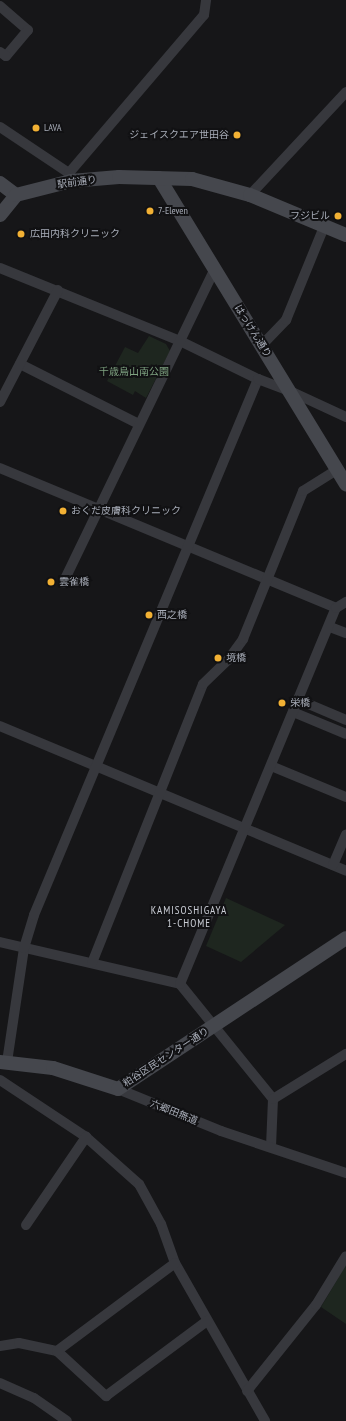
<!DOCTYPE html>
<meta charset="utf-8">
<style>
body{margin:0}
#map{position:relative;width:346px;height:1421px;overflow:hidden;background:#161618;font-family:"PT Sans Narrow","Noto Sans JP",sans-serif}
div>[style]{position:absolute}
.green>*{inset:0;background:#1e261f}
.street>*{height:10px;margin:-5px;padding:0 5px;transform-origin:5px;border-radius:5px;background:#37383d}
.secondary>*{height:14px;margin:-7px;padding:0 7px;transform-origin:7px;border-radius:7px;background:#45474d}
.dots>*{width:11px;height:11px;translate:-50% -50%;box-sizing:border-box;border:2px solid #111113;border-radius:50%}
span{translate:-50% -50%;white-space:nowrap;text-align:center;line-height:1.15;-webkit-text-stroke:4px #111113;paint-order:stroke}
.poi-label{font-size:10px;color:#a8adb8}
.left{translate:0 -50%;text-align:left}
.right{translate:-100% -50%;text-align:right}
.street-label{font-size:10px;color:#a8adb8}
.park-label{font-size:10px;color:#7fa381}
.neighbourhood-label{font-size:11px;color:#c9ccd4;letter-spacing:1px}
</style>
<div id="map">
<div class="green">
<i style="clip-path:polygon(149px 336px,166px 344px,170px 351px,146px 398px,135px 391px,133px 395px,107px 381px,125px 347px,138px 353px)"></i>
<i style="clip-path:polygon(226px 898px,285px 925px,241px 962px,206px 946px)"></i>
<i style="clip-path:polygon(346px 1265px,346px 1324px,321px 1307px)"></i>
</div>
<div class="street">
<i style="left:0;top:6px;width:37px;rotate:41deg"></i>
<i style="left:28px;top:30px;width:34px;rotate:130deg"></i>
<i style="left:6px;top:56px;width:7px;rotate:-146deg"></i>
<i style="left:0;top:127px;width:83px;rotate:33.7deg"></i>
<i style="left:69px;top:173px;width:4px;rotate:76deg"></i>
<i style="left:69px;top:173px;width:208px;rotate:-49.5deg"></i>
<i style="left:204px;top:15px;width:15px;rotate:-82deg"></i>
<i style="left:250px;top:195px;width:141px;rotate:-47deg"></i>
<i style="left:0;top:268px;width:194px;rotate:22.1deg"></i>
<i style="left:180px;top:341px;width:87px;rotate:26deg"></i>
<i style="left:262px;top:345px;width:35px;rotate:-46deg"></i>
<i style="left:286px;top:320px;width:100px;rotate:-67.8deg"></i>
<i style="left:20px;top:364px;width:133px;rotate:26.8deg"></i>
<i style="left:292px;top:392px;width:60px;rotate:24.8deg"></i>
<i style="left:0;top:402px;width:126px;rotate:-62.6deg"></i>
<i style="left:0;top:468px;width:364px;rotate:22.6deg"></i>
<i style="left:63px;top:583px;width:349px;rotate:-64.2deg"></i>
<i style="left:330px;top:627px;width:17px;rotate:21deg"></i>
<i style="left:299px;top:700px;width:51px;rotate:23.1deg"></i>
<i style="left:293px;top:712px;width:57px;rotate:22.5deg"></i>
<i style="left:0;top:726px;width:375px;rotate:22.7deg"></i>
<i style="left:271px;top:766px;width:81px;rotate:22.5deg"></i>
<i style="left:333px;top:865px;width:33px;rotate:-67deg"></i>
<i style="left:0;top:942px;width:185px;rotate:13.1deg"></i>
<i style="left:180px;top:984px;width:148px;rotate:51deg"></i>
<i style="left:273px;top:1099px;width:48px;rotate:92.4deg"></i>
<i style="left:92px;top:963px;width:300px;rotate:-68.3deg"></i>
<i style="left:203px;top:684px;width:35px;rotate:-44deg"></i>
<i style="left:228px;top:660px;width:26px;rotate:-54deg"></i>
<i style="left:243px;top:639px;width:160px;rotate:-67.9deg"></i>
<i style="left:303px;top:491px;width:40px;rotate:-32deg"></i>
<i style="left:180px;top:984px;width:407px;rotate:-67.5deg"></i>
<i style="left:336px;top:608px;width:12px;rotate:-31deg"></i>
<i style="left:7px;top:1062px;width:115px;rotate:-81.5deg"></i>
<i style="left:24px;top:948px;width:34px;rotate:-73deg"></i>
<i style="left:34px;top:915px;width:581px;rotate:-67.32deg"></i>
<i style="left:258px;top:379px;width:34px;rotate:21deg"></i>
<i style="left:0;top:1080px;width:103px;rotate:33.5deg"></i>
<i style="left:86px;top:1137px;width:71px;rotate:41.6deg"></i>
<i style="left:139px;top:1184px;width:46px;rotate:61.2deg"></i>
<i style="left:161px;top:1224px;width:41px;rotate:70.3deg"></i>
<i style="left:175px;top:1263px;width:182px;rotate:60.3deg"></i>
<i style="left:118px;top:1089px;width:111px;rotate:22.2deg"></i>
<i style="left:221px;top:1131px;width:132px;rotate:18.6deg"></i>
<i style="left:273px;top:1099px;width:86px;rotate:-31.7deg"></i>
<i style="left:26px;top:1225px;width:107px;rotate:-55.7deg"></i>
<i style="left:0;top:1346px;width:19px;rotate:-9deg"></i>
<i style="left:19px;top:1343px;width:39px;rotate:12deg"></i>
<i style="left:57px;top:1351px;width:67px;rotate:42.6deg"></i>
<i style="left:106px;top:1396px;width:126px;rotate:-36.6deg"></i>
<i style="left:57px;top:1351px;width:147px;rotate:-36.7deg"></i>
<i style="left:0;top:1383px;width:37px;rotate:24deg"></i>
<i style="left:34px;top:1398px;width:40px;rotate:34.9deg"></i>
<i style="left:247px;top:1391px;width:110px;rotate:-51.3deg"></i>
<i style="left:316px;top:1305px;width:57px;rotate:-58.5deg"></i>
</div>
<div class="secondary">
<i style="left:159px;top:178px;width:359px;rotate:58.6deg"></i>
<i style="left:0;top:183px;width:20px;rotate:37deg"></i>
<i style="left:0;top:215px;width:26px;rotate:-51deg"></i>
<i style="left:16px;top:195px;width:57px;rotate:-14.3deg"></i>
<i style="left:71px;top:181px;width:48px;rotate:-4.8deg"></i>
<i style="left:119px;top:177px;width:73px;rotate:1.6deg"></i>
<i style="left:192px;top:179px;width:60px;rotate:15.4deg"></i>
<i style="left:250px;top:195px;width:104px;rotate:22.6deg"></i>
<i style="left:0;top:1062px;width:53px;rotate:6.5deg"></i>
<i style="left:53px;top:1068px;width:68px;rotate:17.9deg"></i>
<i style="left:118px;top:1089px;width:273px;rotate:-33.5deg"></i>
</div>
<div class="dots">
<i style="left:36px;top:128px;background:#f2b134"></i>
<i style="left:237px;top:135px;background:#f2b134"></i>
<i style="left:150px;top:211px;background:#f2b134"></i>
<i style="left:338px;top:216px;background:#f2b134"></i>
<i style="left:21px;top:234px;background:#f2b134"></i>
<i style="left:63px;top:511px;background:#f2b134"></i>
<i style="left:51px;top:582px;background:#f2b134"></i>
<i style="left:149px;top:615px;background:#f2b134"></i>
<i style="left:218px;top:658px;background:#f2b134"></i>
<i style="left:282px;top:703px;background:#f2b134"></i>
</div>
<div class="poi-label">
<span class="left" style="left:44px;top:128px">LAVA</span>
<span class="right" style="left:229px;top:135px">ジェイスクエア世田谷</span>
<span class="left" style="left:158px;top:211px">7-Eleven</span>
<span class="right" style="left:330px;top:216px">フジビル</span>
<span class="left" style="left:30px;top:234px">広田内科クリニック</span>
<span class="left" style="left:71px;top:511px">おくだ皮膚科クリニック</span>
<span class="left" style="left:59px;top:582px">雲雀橋</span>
<span class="left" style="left:157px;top:615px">西之橋</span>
<span class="left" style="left:226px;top:658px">境橋</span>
<span class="left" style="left:290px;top:703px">栄橋</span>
</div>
<div class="street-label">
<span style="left:77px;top:182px;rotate:-8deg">駅前通り</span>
<span style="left:253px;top:331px;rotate:58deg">はっけん通り</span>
<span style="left:166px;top:1057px;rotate:-33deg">粕谷区民センター通り</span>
<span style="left:174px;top:1112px;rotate:22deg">六郷田無道</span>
</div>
<div class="park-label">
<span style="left:134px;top:372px">千歳烏山南公園</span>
</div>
<div class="neighbourhood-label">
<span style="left:189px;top:917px">KAMISOSHIGAYA<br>1-CHOME</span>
</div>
</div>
